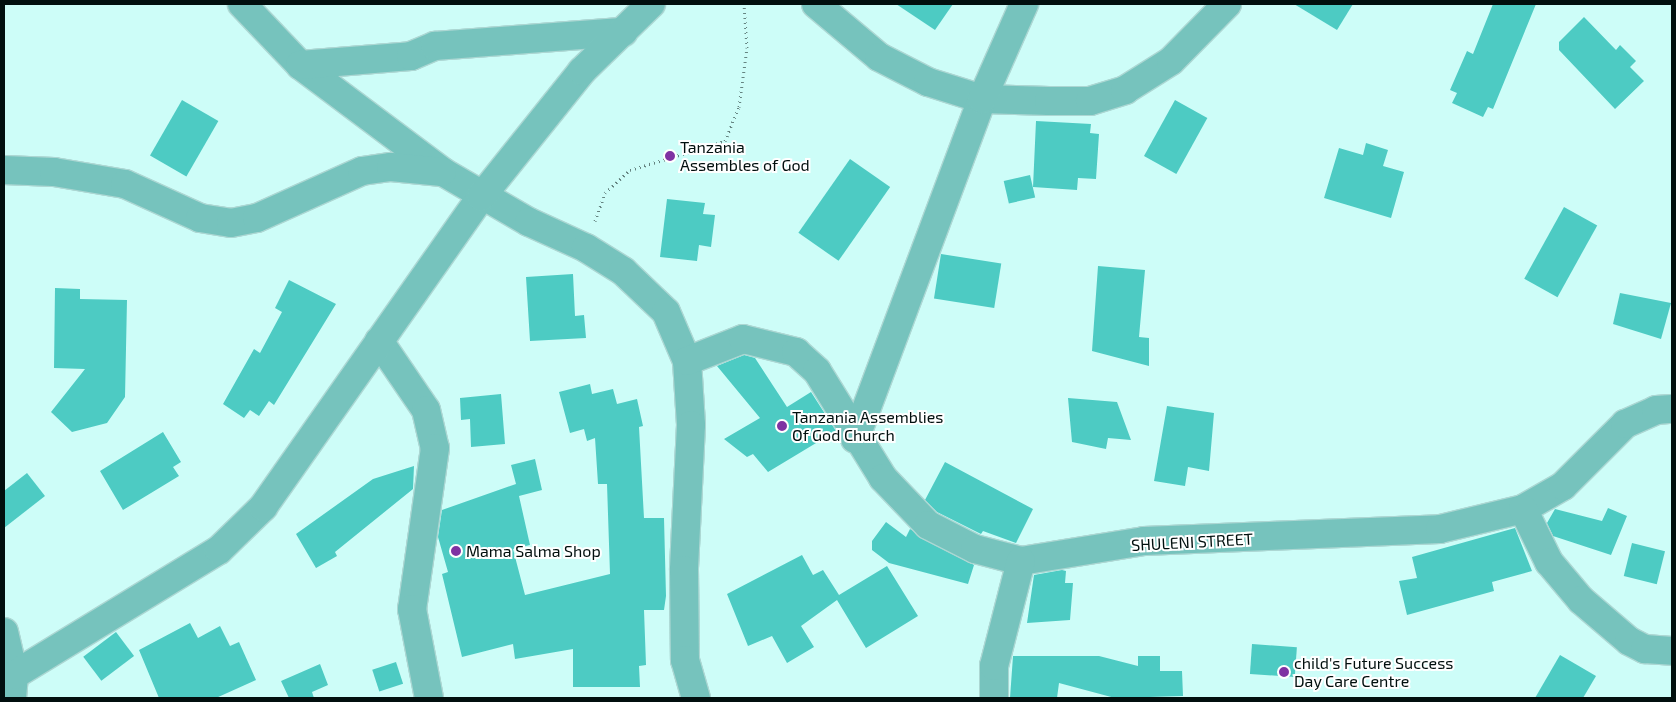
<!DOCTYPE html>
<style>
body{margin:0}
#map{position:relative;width:1676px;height:702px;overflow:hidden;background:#cdfdf8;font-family:"Exo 2",sans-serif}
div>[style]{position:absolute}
.building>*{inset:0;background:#4dcbc3;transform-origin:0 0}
.path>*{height:3px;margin-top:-1.5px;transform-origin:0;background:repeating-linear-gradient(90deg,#658481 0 1px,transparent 0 5px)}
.roads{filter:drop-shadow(1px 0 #acd7d3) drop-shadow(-1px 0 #acd7d3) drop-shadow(0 1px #acd7d3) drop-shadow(0 -1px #acd7d3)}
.minor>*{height:28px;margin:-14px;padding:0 14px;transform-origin:14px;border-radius:14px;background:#76c3bd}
.dots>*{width:14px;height:14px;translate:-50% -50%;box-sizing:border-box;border:2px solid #fff;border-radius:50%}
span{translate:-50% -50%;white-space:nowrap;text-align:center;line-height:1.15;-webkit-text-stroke:4px #fff;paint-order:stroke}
.poi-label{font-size:16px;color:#010f0e}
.left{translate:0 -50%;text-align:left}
.street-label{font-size:16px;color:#010f0e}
.frame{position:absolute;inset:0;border:5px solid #010f0e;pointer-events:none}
</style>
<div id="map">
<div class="building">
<i style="clip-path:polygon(896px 4px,953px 4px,935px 30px)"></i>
<i style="clip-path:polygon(1294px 4px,1353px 4px,1337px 30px)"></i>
<i style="clip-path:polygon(1493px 4px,1536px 4px,1493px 109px,1488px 107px,1483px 117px,1452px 103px,1457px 93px,1450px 90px,1467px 51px,1473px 54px)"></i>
<i style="clip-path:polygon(1584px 17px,1616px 50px,1620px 45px,1636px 61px,1630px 67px,1644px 81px,1615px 109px,1559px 50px,1559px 42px)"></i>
<i style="left:182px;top:100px;width:42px;height:64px;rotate:30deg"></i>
<i style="left:1175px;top:100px;width:37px;height:64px;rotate:29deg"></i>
<i style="clip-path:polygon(1036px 121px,1091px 124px,1090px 133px,1099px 134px,1096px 179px,1078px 178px,1077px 190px,1033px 187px)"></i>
<i style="clip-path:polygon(1366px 143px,1388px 150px,1383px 166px,1404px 172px,1391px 218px,1324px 198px,1339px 148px,1363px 155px)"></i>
<i style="left:850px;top:159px;width:49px;height:90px;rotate:35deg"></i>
<i style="left:1030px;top:175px;width:23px;height:27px;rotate:77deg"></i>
<i style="clip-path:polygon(667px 199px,705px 203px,703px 214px,715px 215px,711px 247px,699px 245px,697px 261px,660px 257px)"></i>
<i style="left:1564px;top:207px;width:38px;height:82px;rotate:29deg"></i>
<i style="left:941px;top:254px;width:61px;height:45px;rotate:9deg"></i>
<i style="clip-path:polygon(1098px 266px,1145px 270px,1139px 337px,1149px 338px,1149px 366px,1092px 351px)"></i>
<i style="clip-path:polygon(573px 274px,575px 316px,584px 315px,586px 338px,530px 341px,526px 277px)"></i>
<i style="clip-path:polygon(289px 280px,336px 304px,274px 405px,269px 401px,259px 416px,250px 410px,244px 418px,223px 404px,254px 349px,260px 353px,282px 312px,275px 308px)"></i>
<i style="clip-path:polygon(55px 288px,80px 289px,80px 299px,127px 300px,125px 397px,107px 423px,72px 432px,51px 412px,85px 369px,54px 368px)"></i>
<i style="clip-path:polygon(1620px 293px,1671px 303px,1661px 339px,1613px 324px)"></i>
<i style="clip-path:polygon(744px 355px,755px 358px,787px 407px,811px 392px,836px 431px,768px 472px,753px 454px,747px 457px,724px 439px,760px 418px,717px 366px)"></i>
<i style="clip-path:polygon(590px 384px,592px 394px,613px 389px,617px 404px,637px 399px,643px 426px,639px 427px,644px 518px,664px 518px,666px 596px,664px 610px,644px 610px,646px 665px,639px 666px,640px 687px,573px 687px,573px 649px,515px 659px,513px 644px,462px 657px,442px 574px,448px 572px,438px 537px,442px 510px,516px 484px,511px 465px,535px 459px,542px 490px,519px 496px,530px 545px,513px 549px,525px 595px,610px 574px,607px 484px,598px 484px,595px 438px,587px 441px,584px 429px,570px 433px,559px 392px)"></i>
<i style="clip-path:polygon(501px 394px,505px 444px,471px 447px,470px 419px,461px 420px,460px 398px)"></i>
<i style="clip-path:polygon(1068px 398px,1117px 402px,1131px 440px,1108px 438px,1106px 449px,1072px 442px)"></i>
<i style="clip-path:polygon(1167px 406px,1214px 413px,1209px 471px,1188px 467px,1185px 486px,1154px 481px)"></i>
<i style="clip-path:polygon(163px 432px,181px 462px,173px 467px,179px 476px,123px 510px,100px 471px)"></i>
<i style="clip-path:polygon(945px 462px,1033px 509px,1016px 543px,983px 531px,981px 534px,937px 512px,925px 500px)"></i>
<i style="clip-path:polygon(414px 466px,413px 489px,335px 552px,337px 556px,316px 568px,296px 534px,373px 479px)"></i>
<i style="clip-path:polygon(27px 473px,45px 496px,4px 528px,4px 491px)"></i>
<i style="clip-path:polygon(1608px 508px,1627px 516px,1611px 555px,1553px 536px,1547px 523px,1555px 509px,1602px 521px)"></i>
<i style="clip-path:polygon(886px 522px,906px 537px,910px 529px,974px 565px,968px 584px,889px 563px,872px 550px,872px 541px)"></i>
<i style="clip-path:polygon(1515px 528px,1532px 571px,1492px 582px,1494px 591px,1407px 615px,1399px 581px,1417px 578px,1412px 557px)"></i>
<i style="left:1632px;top:543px;width:34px;height:34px;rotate:14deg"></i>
<i style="clip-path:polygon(802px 555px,813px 575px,823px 570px,839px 595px,887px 566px,918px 616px,866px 648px,837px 600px,801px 626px,814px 647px,787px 663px,772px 636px,748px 646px,727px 594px)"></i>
<i style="clip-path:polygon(1062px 570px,1066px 571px,1065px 583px,1073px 583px,1070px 620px,1027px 623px,1034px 575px)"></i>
<i style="clip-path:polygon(190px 623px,198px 638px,220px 626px,230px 646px,239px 642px,256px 680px,216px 698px,159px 698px,139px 650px)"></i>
<i style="left:116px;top:632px;width:30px;height:41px;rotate:53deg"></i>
<i style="left:1252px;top:644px;width:45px;height:30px;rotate:4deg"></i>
<i style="clip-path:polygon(1560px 655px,1596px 676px,1583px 698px,1535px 698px)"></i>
<i style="clip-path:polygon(1013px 656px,1099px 656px,1138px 666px,1138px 656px,1160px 656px,1160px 671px,1182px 671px,1183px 696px,1115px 698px,1059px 683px,1057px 698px,1010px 698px)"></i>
<i style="left:396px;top:662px;width:23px;height:25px;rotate:72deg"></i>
<i style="clip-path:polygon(320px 664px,328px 685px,312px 692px,314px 698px,289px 698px,281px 681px)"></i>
</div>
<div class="path">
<i style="left:595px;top:221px;width:30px;rotate:-70deg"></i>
<i style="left:605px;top:193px;width:34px;rotate:-43deg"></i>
<i style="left:630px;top:170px;width:99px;rotate:-17deg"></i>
<i style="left:725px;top:141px;width:37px;rotate:-68deg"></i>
<i style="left:739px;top:107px;width:60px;rotate:-82.3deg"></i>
<i style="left:747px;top:48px;width:44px;rotate:-93.9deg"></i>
</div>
<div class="roads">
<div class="minor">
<i style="left:242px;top:4px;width:84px;rotate:46.4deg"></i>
<i style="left:300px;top:65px;width:179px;rotate:36.8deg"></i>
<i style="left:443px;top:172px;width:99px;rotate:30.2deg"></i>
<i style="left:529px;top:222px;width:63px;rotate:24.5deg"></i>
<i style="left:586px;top:248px;width:44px;rotate:31.9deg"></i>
<i style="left:623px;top:271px;width:59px;rotate:43.6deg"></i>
<i style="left:666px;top:312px;width:53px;rotate:66.8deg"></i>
<i style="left:687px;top:361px;width:64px;rotate:86.4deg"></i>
<i style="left:691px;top:425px;width:145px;rotate:92.8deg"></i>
<i style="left:684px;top:570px;width:90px;rotate:89.4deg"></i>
<i style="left:685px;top:660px;width:40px;rotate:74deg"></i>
<i style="left:816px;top:4px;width:82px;rotate:40.1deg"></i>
<i style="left:879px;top:57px;width:55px;rotate:27deg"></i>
<i style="left:928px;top:82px;width:57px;rotate:17.5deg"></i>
<i style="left:982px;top:99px;width:67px;rotate:1.7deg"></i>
<i style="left:1049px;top:101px;width:41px"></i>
<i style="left:1090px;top:101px;width:37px;rotate:-17deg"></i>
<i style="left:1125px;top:90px;width:54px;rotate:-32.2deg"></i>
<i style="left:1171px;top:61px;width:80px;rotate:-45.5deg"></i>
<i style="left:300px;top:65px;width:111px;rotate:-4.6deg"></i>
<i style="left:411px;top:56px;width:26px;rotate:-23deg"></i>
<i style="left:435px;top:46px;width:189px;rotate:-4.3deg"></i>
<i style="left:4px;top:170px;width:50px;rotate:2.3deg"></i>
<i style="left:54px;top:172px;width:72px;rotate:9.6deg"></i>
<i style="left:125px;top:184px;width:82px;rotate:24.4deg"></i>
<i style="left:200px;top:218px;width:31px;rotate:9deg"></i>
<i style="left:231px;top:223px;width:26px;rotate:-11deg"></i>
<i style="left:257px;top:218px;width:115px;rotate:-24.1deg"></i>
<i style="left:362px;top:171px;width:29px;rotate:-8deg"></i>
<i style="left:391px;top:167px;width:51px;rotate:5.6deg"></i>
<i style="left:379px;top:341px;width:83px;rotate:55.7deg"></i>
<i style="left:426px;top:410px;width:39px;rotate:77deg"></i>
<i style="left:435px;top:448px;width:163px;rotate:98.1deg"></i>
<i style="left:412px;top:609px;width:91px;rotate:79.2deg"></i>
<i style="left:687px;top:361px;width:60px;rotate:-21.4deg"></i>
<i style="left:743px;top:339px;width:55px;rotate:13.8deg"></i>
<i style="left:796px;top:352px;width:28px;rotate:42deg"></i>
<i style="left:817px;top:371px;width:126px;rotate:58.3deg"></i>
<i style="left:883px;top:478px;width:65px;rotate:46.2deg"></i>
<i style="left:928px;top:525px;width:53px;rotate:27.1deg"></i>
<i style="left:975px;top:549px;width:48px;rotate:14.6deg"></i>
<i style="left:1021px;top:561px;width:125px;rotate:-9.2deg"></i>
<i style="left:1144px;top:541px;width:296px;rotate:-2.3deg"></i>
<i style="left:1440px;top:529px;width:85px;rotate:-13.5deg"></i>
<i style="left:1523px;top:509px;width:46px;rotate:-29.9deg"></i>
<i style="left:1563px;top:486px;width:88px;rotate:-45deg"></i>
<i style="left:1625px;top:424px;width:34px;rotate:-24deg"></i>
<i style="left:1656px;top:410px;width:16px;rotate:-4deg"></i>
<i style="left:855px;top:439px;width:363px;rotate:-69.5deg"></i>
<i style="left:982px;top:99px;width:104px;rotate:-66.1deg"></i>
<i style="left:1523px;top:509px;width:59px;rotate:63.9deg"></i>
<i style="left:1549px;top:562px;width:50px;rotate:49.9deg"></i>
<i style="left:1581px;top:600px;width:63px;rotate:40.5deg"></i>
<i style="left:1629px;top:641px;width:18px;rotate:27deg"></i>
<i style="left:1645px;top:649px;width:27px;rotate:4deg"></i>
<i style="left:4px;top:632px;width:44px;rotate:76.9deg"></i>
<i style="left:14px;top:675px;width:23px;rotate:95deg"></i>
<i style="left:14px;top:675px;width:240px;rotate:-31.4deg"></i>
<i style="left:219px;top:550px;width:62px;rotate:-44.3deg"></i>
<i style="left:263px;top:507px;width:379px;rotate:-54.9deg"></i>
<i style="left:481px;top:197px;width:161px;rotate:-51.3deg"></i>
<i style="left:582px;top:71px;width:96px;rotate:-44.2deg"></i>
<i style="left:994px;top:698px;width:32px;rotate:-90deg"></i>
<i style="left:994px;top:666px;width:108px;rotate:-75.6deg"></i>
</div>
</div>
<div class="dots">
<i style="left:670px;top:156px;background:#7f32a3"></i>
<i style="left:782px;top:426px;background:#7f32a3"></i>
<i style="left:456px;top:551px;background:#7f32a3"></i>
<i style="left:1284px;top:672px;background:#7f32a3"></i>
</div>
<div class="poi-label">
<span class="left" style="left:680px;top:156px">Tanzania<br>Assembles of God</span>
<span class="left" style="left:792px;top:426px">Tanzania Assemblies<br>Of God Church</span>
<span class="left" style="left:466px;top:551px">Mama Salma Shop</span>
<span class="left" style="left:1294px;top:672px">child's Future Success<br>Day Care Centre</span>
</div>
<div class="street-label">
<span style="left:1192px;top:542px;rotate:-3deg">SHULENI STREET</span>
</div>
<div class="frame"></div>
</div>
